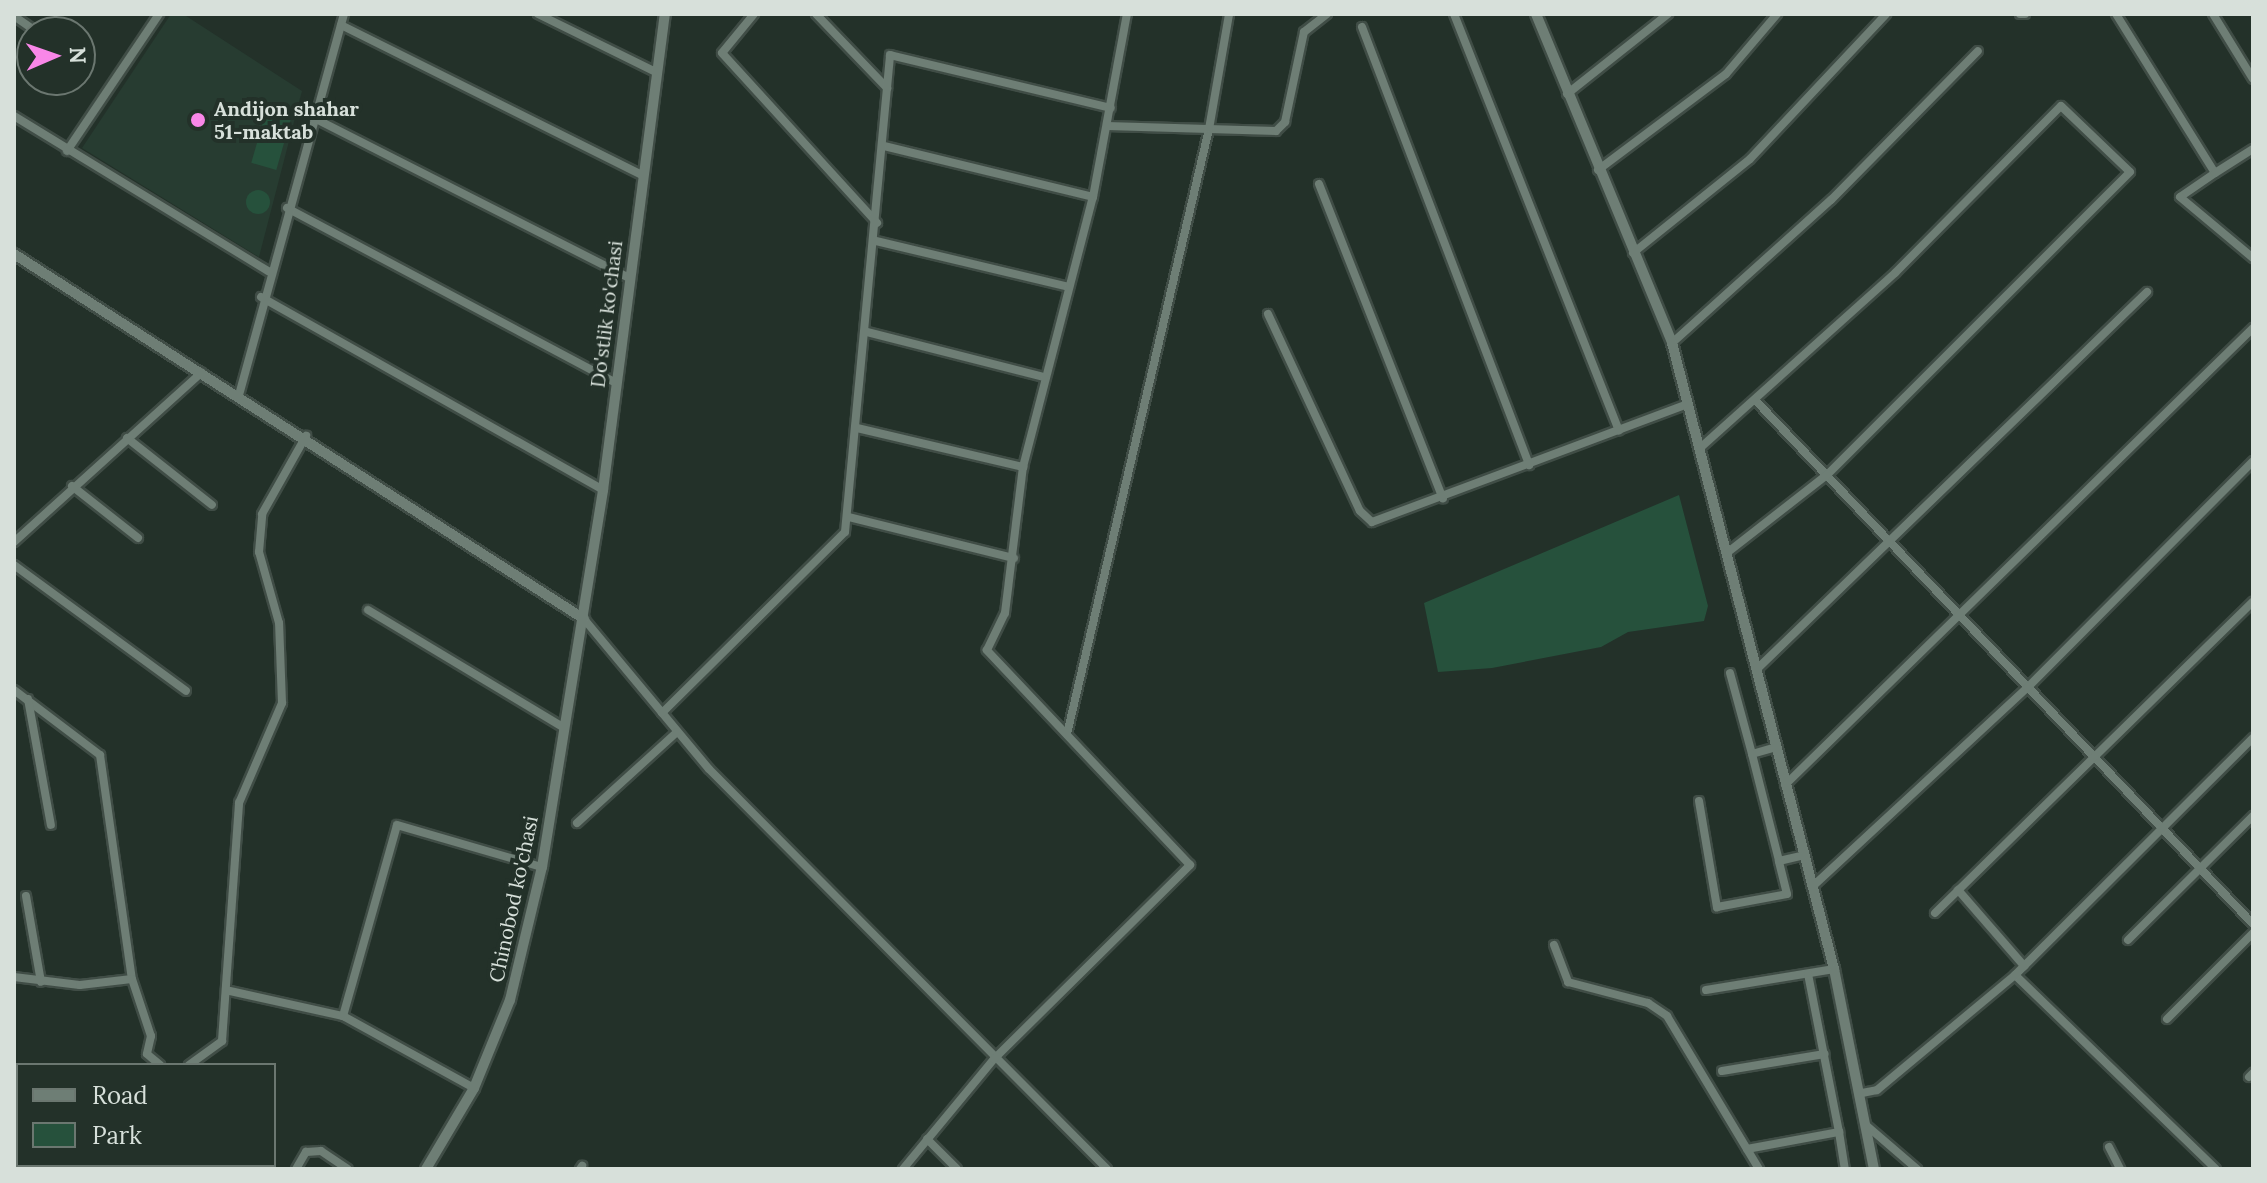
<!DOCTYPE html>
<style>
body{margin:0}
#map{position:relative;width:2267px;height:1183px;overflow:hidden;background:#233129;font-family:Lora,serif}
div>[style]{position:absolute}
.built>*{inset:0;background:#273c31}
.green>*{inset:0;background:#26513c;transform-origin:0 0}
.round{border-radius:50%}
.roads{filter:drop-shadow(2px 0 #404d46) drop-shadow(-2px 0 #404d46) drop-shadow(0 2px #404d46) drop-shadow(0 -2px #404d46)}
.minor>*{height:8px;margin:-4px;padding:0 4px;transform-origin:4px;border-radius:4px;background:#6e7e75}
.tertiary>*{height:10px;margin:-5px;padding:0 5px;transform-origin:5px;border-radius:5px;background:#6e7e75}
.dots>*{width:22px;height:22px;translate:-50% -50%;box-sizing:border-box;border:4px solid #233129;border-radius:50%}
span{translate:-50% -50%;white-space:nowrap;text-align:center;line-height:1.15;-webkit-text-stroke:8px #233129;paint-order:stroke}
.poi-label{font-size:20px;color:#d7e0da;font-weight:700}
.left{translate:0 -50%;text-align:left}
.street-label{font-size:20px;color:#d7e0da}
.frame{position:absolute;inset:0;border:16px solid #d7e0da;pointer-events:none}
.legend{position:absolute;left:16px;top:1063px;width:260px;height:104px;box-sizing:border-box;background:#233129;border:2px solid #6b7770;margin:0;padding:10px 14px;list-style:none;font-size:24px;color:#d7e0da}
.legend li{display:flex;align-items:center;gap:16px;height:40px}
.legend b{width:40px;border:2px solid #6b7770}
.north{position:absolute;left:16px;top:16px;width:80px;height:80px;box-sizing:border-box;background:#233129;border:2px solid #6b7770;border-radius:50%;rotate:88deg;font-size:22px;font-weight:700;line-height:32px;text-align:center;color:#d7e0da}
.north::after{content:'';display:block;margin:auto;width:28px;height:36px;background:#f987e8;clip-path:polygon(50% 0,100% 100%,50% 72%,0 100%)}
</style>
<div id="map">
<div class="built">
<i style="clip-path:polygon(171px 14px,183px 14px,302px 91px,259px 257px,82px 148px)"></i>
</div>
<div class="green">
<i style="left:267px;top:108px;width:26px;height:57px;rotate:16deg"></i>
<i class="round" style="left:246px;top:190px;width:24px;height:24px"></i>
<i style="clip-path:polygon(1679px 495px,1708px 606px,1704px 621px,1628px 632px,1601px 647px,1492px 668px,1438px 672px,1424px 603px)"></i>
</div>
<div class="roads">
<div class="minor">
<i style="left:538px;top:14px;width:131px;rotate:26.2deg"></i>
<i style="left:754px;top:14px;width:50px;rotate:129.4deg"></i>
<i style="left:722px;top:53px;width:230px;rotate:47.6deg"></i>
<i style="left:816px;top:14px;width:103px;rotate:46.2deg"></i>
<i style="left:1454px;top:14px;width:448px;rotate:68.4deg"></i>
<i style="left:2020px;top:14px;width:5px"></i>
<i style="left:2116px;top:14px;width:187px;rotate:58.1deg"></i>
<i style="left:2215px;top:173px;width:42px;rotate:145.6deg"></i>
<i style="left:2180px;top:197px;width:95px;rotate:39.9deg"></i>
<i style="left:2213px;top:14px;width:76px;rotate:58.4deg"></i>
<i style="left:14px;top:16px;width:28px;rotate:35deg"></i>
<i style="left:341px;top:25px;width:336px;rotate:26.5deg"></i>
<i style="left:1362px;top:27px;width:469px;rotate:69.1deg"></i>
<i style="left:80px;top:61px;width:1px;rotate:45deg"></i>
<i style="left:1567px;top:94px;width:129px;rotate:-38.4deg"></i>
<i style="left:14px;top:116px;width:298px;rotate:31.4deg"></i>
<i style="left:312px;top:117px;width:356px;rotate:26.9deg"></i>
<i style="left:1107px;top:126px;width:169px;rotate:1.7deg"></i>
<i style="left:1276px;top:131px;width:13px;rotate:-45deg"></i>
<i style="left:1285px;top:122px;width:92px;rotate:-78.1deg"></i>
<i style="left:1304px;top:32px;width:29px;rotate:-38deg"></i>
<i style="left:884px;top:146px;width:215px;rotate:13.7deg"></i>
<i style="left:67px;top:151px;width:165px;rotate:-56.1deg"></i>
<i style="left:1598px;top:170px;width:160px;rotate:-36.9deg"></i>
<i style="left:1726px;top:74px;width:79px;rotate:-49.6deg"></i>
<i style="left:2215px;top:173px;width:45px;rotate:-32.3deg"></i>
<i style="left:1319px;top:184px;width:338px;rotate:68.5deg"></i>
<i style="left:287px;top:208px;width:373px;rotate:28deg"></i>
<i style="left:876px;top:241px;width:198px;rotate:13.4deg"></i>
<i style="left:1633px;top:253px;width:150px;rotate:-38.8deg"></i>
<i style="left:1750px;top:159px;width:199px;rotate:-46.8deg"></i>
<i style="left:261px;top:297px;width:393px;rotate:29.4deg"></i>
<i style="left:1268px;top:314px;width:217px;rotate:65deg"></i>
<i style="left:1360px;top:511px;width:16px;rotate:43deg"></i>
<i style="left:1372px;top:522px;width:337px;rotate:-20.5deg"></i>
<i style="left:867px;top:332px;width:183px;rotate:14.3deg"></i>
<i style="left:1672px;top:343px;width:214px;rotate:-42deg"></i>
<i style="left:1831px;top:200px;width:209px;rotate:-45.4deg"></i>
<i style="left:239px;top:395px;width:395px;rotate:-74.6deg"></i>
<i style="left:1756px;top:401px;width:721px;rotate:46.46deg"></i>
<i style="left:857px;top:428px;width:171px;rotate:13.2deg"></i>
<i style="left:127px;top:438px;width:108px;rotate:38.2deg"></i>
<i style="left:1700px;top:448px;width:262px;rotate:-41.9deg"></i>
<i style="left:1895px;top:273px;width:235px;rotate:-45.2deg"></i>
<i style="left:2061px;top:106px;width:95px;rotate:43.7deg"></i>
<i style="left:2130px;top:172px;width:427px;rotate:135deg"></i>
<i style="left:1828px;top:474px;width:127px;rotate:142deg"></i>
<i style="left:72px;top:486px;width:84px;rotate:38.2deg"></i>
<i style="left:849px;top:517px;width:170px;rotate:14deg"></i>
<i style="left:14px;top:542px;width:253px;rotate:-42.1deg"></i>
<i style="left:14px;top:565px;width:213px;rotate:36.2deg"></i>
<i style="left:368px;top:610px;width:229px;rotate:31deg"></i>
<i style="left:584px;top:619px;width:195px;rotate:50.2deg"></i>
<i style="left:709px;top:769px;width:564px;rotate:45.14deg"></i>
<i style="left:1756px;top:670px;width:544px;rotate:-44.03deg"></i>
<i style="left:1730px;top:673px;width:84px;rotate:74.8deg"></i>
<i style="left:1752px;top:754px;width:25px;rotate:-16deg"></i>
<i style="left:14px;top:690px;width:108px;rotate:37.1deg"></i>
<i style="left:100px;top:755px;width:226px;rotate:81.9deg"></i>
<i style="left:132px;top:979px;width:60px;rotate:71.6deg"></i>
<i style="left:151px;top:1036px;width:18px;rotate:103deg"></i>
<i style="left:147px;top:1054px;width:17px;rotate:40deg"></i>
<i style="left:28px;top:699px;width:128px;rotate:79.7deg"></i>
<i style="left:662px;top:713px;width:257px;rotate:-44.7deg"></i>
<i style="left:845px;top:532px;width:479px;rotate:-84.6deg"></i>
<i style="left:890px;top:55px;width:227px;rotate:13.5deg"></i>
<i style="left:1067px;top:734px;width:621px;rotate:-76.79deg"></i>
<i style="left:1209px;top:129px;width:117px;rotate:-80.1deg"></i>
<i style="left:1752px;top:754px;width:110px;rotate:75.8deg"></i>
<i style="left:1785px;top:785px;width:654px;rotate:-44.32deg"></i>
<i style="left:1699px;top:801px;width:108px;rotate:80.4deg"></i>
<i style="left:1717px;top:907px;width:71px;rotate:-10.5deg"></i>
<i style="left:1787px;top:894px;width:34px;rotate:-104deg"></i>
<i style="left:1779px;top:861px;width:26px;rotate:-13deg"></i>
<i style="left:577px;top:823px;width:135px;rotate:-42.3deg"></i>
<i style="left:1812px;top:887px;width:293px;rotate:-42.8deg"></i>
<i style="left:2027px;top:688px;width:320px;rotate:-45.1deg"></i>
<i style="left:1958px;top:890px;width:101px;rotate:49deg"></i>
<i style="left:26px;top:896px;width:87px;rotate:80.1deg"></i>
<i style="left:1935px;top:913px;width:445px;rotate:-44.4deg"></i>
<i style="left:2128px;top:940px;width:176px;rotate:-44.8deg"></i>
<i style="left:1554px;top:945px;width:40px;rotate:69deg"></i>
<i style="left:1568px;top:982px;width:83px;rotate:14.7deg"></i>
<i style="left:1648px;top:1003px;width:23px;rotate:34deg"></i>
<i style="left:1667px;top:1016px;width:179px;rotate:59deg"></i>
<i style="left:2015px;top:975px;width:279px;rotate:44deg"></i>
<i style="left:14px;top:977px;width:66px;rotate:6.9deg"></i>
<i style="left:80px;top:985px;width:52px;rotate:-6.6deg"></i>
<i style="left:1706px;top:990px;width:130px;rotate:-9.3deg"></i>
<i style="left:230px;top:991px;width:116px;rotate:12.5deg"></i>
<i style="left:343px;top:1016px;width:149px;rotate:28.8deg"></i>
<i style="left:343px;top:1016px;width:198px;rotate:-74.2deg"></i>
<i style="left:397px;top:825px;width:151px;rotate:16.2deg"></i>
<i style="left:2167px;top:1019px;width:122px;rotate:-45deg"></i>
<i style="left:189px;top:1065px;width:41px;rotate:-36deg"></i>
<i style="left:222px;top:1041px;width:239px;rotate:-85.9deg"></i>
<i style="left:239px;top:803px;width:109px;rotate:-66.7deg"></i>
<i style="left:282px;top:703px;width:80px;rotate:-92.1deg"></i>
<i style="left:279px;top:623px;width:74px;rotate:-105.7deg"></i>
<i style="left:259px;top:552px;width:38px;rotate:-85deg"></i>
<i style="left:262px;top:514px;width:90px;rotate:-60.6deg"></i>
<i style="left:1722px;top:1071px;width:104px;rotate:-9.4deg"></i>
<i style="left:2249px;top:1077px;width:6px;rotate:-45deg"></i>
<i style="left:1862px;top:1093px;width:15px;rotate:-11deg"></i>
<i style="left:1877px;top:1090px;width:180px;rotate:-39.8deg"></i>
<i style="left:2015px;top:975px;width:336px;rotate:-44.9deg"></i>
<i style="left:1867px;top:1126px;width:66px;rotate:40.7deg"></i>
<i style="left:1839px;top:1132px;width:37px;rotate:81deg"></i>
<i style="left:927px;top:1139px;width:42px;rotate:45deg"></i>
<i style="left:2109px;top:1147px;width:25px;rotate:63deg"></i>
<i style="left:1747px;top:1149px;width:94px;rotate:-10.5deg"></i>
<i style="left:1839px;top:1132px;width:161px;rotate:-101.1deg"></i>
<i style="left:93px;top:1169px;width:4px;rotate:-63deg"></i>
<i style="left:193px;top:1169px;width:4px;rotate:-63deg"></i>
<i style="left:296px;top:1169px;width:20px;rotate:-60deg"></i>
<i style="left:306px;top:1152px;width:15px;rotate:-4deg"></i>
<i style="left:321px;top:1151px;width:32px;rotate:34deg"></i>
<i style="left:580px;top:1169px;width:4px;rotate:-56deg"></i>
<i style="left:903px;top:1169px;width:143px;rotate:-50.4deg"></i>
<i style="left:994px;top:1059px;width:276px;rotate:-44.7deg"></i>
<i style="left:1190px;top:865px;width:296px;rotate:-133.4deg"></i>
<i style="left:987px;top:650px;width:41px;rotate:-64.1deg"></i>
<i style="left:1005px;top:613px;width:147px;rotate:-83deg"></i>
<i style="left:1023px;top:467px;width:279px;rotate:-75.5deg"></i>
<i style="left:1093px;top:197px;width:186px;rotate:-79.5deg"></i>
</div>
<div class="tertiary">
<i style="left:1536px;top:14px;width:356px;rotate:67.5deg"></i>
<i style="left:1672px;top:343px;width:647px;rotate:75.49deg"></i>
<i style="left:1834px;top:969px;width:204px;rotate:78.7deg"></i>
<i style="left:14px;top:254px;width:677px;rotate:32.63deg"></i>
<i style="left:426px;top:1169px;width:94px;rotate:-59.3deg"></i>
<i style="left:474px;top:1088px;width:95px;rotate:-67.8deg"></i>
<i style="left:510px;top:1000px;width:137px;rotate:-76.5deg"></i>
<i style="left:542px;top:867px;width:382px;rotate:-80.8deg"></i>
<i style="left:603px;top:490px;width:480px;rotate:-82.6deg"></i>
</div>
</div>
<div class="dots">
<i style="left:198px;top:120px;background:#f987e8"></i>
</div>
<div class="poi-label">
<span class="left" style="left:214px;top:120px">Andijon shahar<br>51-maktab</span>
</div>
<div class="street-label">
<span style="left:606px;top:314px;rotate:-83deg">Do'stlik ko'chasi</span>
<span style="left:513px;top:899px;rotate:-78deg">Chinobod ko'chasi</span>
</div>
<div class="frame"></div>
<ul class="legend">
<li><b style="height:10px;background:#6e7e75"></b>Road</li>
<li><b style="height:22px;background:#26513c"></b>Park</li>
</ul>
<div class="north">N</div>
</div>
